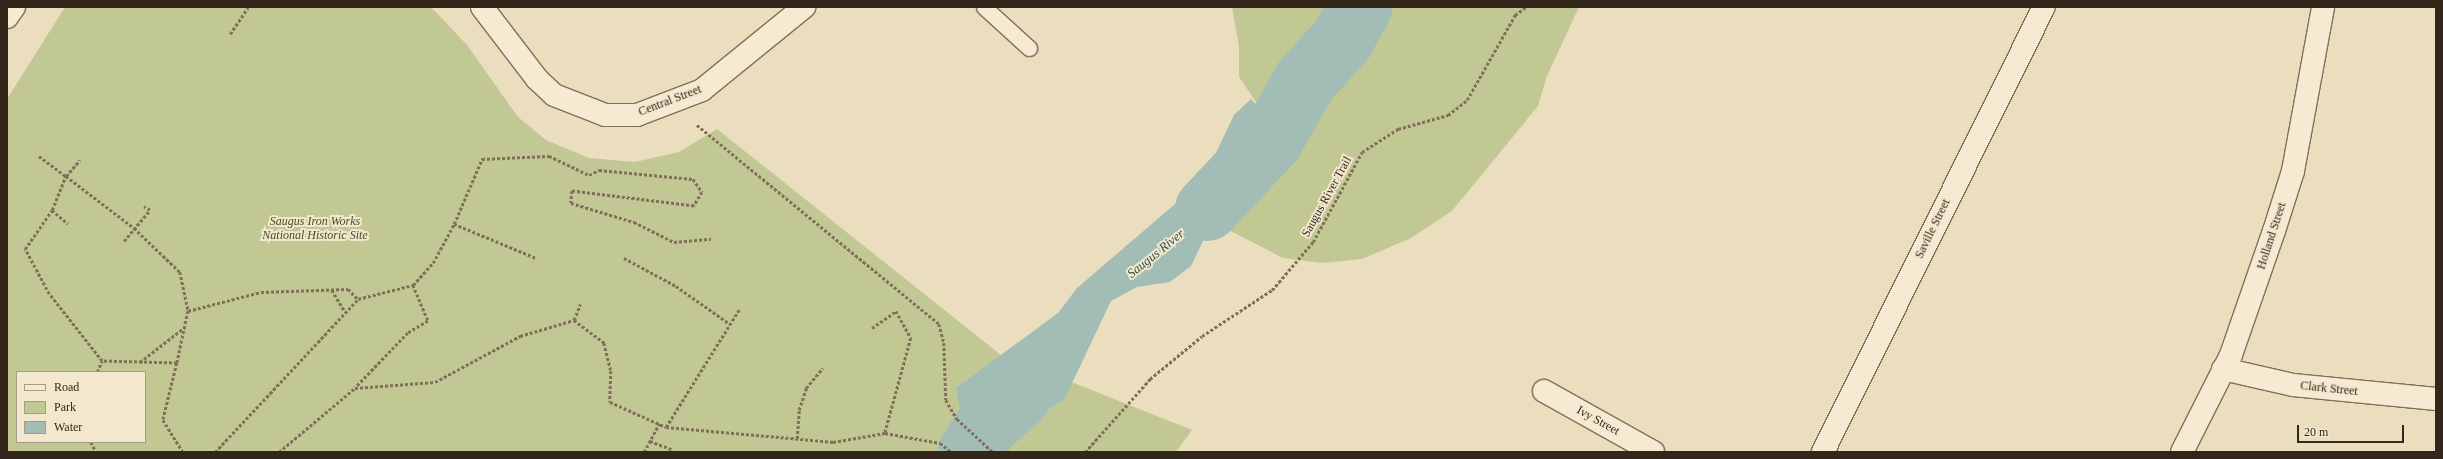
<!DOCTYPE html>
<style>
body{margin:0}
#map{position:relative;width:2443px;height:459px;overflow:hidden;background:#ebdebf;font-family:"Times New Roman",serif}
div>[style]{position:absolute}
.green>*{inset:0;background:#c2c894}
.water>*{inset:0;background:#a2bdb5}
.river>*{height:64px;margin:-32px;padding:0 32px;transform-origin:32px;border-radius:32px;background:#a2bdb5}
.path>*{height:2.5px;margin-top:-1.25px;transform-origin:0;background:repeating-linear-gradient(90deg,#826f59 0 3px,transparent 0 5px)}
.roads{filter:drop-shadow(1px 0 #826f59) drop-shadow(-1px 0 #826f59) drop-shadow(0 1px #826f59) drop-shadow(0 -1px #826f59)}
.service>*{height:15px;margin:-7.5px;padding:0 7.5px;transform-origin:7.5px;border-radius:7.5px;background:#f6ebd2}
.minor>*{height:22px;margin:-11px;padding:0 11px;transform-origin:11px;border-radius:11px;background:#f6ebd2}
.tertiary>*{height:22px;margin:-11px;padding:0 11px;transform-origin:11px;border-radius:11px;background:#f6ebd2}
span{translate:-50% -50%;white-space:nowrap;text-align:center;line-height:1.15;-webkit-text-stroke:4px #f3e8ce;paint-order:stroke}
.street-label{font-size:12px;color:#33271c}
.park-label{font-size:12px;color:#444e24;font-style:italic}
.water-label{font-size:13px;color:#2c524f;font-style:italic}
.frame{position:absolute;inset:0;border:8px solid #33271c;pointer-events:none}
.legend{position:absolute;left:16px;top:371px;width:130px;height:72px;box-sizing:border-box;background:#f3e8ce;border:1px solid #a69b87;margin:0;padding:5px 7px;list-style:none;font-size:12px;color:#33271c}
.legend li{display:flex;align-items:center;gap:8px;height:20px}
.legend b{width:20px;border:1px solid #a69b87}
.scale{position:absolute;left:2297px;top:425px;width:107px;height:18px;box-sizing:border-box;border:2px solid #33271c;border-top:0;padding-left:5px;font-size:12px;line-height:14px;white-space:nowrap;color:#33271c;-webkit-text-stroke:3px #f3e8ce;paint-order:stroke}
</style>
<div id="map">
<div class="green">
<i style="clip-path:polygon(evenodd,65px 7px,431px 7px,467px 45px,518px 117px,546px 140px,589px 158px,635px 162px,679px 152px,717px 129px,1021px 371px,1054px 375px,1192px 430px,1176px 452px,7px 452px,7px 99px,65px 7px,17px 372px,145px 372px,145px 442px,17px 442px,17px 372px)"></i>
<i style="clip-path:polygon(1232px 7px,1579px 7px,1547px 76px,1538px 106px,1452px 211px,1411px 238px,1362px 259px,1322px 263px,1283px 258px,1213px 222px,1239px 178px,1267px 145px,1266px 117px,1239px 77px,1239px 47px)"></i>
</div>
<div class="water">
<i style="clip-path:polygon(1251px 99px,1266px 117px,1267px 145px,1224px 198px,1191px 266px,1170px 282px,1137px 287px,1111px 301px,1064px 400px,1052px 407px,1001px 419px,976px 439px,970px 452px,945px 452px,962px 419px,956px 388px,1058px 313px,1077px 288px,1175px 204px,1214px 157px,1234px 115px)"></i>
</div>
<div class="river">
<i style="left:1207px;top:209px;width:93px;rotate:-46.7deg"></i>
<i style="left:1271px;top:141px;width:69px;rotate:-60.5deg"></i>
<i style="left:1305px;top:81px;width:55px;rotate:-47.9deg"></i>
<i style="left:1342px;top:40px;width:38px;rotate:-61deg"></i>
<i style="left:970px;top:452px;width:32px;rotate:-58deg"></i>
<i style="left:987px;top:425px;width:38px;rotate:-41deg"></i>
<i style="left:1016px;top:400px;width:39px;rotate:-53deg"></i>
</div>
<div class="path">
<i style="left:230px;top:34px;width:32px;rotate:-56deg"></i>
<i style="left:697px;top:125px;width:313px;rotate:39.4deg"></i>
<i style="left:939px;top:324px;width:20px;rotate:75deg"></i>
<i style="left:944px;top:343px;width:57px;rotate:88deg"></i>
<i style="left:946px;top:400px;width:22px;rotate:60deg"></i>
<i style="left:957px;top:419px;width:49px;rotate:42.5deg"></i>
<i style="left:39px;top:156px;width:34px;rotate:37deg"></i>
<i style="left:66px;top:176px;width:21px;rotate:-49deg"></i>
<i style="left:66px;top:176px;width:86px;rotate:37.4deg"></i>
<i style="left:134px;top:228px;width:64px;rotate:43.7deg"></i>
<i style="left:180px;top:272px;width:40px;rotate:78deg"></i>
<i style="left:188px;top:311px;width:53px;rotate:101.9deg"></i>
<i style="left:177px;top:363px;width:75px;rotate:-178.5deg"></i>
<i style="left:102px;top:361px;width:85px;rotate:-128.3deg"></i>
<i style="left:49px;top:294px;width:51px;rotate:-118.1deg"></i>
<i style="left:25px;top:249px;width:47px;rotate:-55.3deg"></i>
<i style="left:52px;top:210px;width:37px;rotate:-68deg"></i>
<i style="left:52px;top:210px;width:21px;rotate:41deg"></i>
<i style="left:454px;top:224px;width:71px;rotate:-66.7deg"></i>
<i style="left:482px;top:159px;width:67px;rotate:-2.6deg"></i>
<i style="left:549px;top:156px;width:44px;rotate:25.4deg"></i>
<i style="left:589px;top:175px;width:11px;rotate:-27deg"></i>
<i style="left:599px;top:170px;width:94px;rotate:5.5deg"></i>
<i style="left:693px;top:179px;width:16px;rotate:55deg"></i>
<i style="left:702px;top:192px;width:16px;rotate:120deg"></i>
<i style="left:694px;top:206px;width:123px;rotate:-173deg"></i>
<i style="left:572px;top:191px;width:12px;rotate:95deg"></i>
<i style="left:571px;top:203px;width:66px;rotate:16.8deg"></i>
<i style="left:634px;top:222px;width:45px;rotate:26.6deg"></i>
<i style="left:674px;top:242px;width:37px;rotate:-5deg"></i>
<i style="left:124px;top:241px;width:40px;rotate:-50deg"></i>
<i style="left:150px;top:210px;width:7px;rotate:-153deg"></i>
<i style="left:624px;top:258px;width:59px;rotate:28.3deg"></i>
<i style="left:676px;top:286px;width:66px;rotate:35.1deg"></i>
<i style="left:413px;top:285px;width:39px;rotate:67deg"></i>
<i style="left:428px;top:321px;width:23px;rotate:149deg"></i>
<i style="left:408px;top:333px;width:76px;rotate:133.9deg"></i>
<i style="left:355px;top:388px;width:80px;rotate:-4.3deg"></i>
<i style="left:435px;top:382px;width:97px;rotate:-28.4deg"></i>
<i style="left:520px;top:336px;width:56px;rotate:-16.5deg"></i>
<i style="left:574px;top:320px;width:38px;rotate:37deg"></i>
<i style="left:604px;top:343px;width:29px;rotate:76deg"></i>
<i style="left:611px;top:371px;width:31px;rotate:92deg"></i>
<i style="left:610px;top:402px;width:61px;rotate:24.1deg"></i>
<i style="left:666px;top:427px;width:168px;rotate:5.1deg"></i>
<i style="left:833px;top:442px;width:53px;rotate:-9.8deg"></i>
<i style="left:885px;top:433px;width:56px;rotate:10.3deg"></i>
<i style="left:940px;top:443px;width:14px;rotate:39deg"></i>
<i style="left:332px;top:290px;width:26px;rotate:59deg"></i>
<i style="left:188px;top:311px;width:75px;rotate:-14.6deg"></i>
<i style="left:261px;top:292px;width:87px;rotate:-2deg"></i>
<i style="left:348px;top:289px;width:14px;rotate:45deg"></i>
<i style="left:358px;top:299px;width:57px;rotate:-14.3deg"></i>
<i style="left:413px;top:285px;width:30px;rotate:-48deg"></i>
<i style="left:433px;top:263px;width:44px;rotate:-61.7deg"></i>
<i style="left:454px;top:224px;width:89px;rotate:22.5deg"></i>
<i style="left:574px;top:320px;width:17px;rotate:-69deg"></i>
<i style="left:872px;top:328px;width:29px;rotate:-35deg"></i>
<i style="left:896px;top:311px;width:31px;rotate:61deg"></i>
<i style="left:911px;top:338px;width:98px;rotate:105.3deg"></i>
<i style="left:140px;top:362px;width:57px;rotate:-37.9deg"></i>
<i style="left:177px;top:363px;width:59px;rotate:103.8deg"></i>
<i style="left:163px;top:420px;width:38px;rotate:58deg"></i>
<i style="left:97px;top:372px;width:12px;rotate:-66deg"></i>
<i style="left:666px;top:427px;width:140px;rotate:-58.1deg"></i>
<i style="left:797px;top:439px;width:29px;rotate:-86deg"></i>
<i style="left:799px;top:410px;width:23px;rotate:-72deg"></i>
<i style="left:806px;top:388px;width:26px;rotate:-50deg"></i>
<i style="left:650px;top:441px;width:25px;rotate:21deg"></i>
<i style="left:91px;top:442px;width:11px;rotate:63deg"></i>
<i style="left:215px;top:452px;width:209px;rotate:-46.9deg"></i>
<i style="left:279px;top:452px;width:99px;rotate:-40.1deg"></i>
<i style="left:644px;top:452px;width:32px;rotate:-62deg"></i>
<i style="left:1085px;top:452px;width:98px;rotate:-48.3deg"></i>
<i style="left:1150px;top:379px;width:67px;rotate:-39.6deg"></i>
<i style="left:1202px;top:336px;width:84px;rotate:-33.3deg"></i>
<i style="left:1272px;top:290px;width:63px;rotate:-49.5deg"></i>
<i style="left:1313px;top:242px;width:102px;rotate:-61.4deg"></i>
<i style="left:1362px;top:152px;width:43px;rotate:-32.6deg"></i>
<i style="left:1398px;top:129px;width:52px;rotate:-15.6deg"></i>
<i style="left:1448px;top:115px;width:24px;rotate:-38deg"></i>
<i style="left:1467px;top:100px;width:98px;rotate:-60.5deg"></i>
<i style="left:1515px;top:15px;width:14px;rotate:-36deg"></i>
</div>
<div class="roads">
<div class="service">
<i style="left:984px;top:7px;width:61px;rotate:42.3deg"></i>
</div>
<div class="minor">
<i style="left:2223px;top:369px;width:72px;rotate:12.9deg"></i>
<i style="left:2293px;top:385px;width:144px;rotate:5.6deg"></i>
<i style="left:1544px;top:391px;width:125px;rotate:29.2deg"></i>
<i style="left:1823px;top:452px;width:497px;rotate:-63.6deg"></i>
<i style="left:2182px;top:452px;width:109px;rotate:-63.2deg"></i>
<i style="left:2231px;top:355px;width:131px;rotate:-70.9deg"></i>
<i style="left:2274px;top:231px;width:63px;rotate:-72.4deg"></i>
<i style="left:2293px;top:171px;width:167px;rotate:-79.6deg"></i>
</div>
<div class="tertiary">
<i style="left:482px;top:7px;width:91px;rotate:52.6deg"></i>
<i style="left:537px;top:79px;width:23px;rotate:43deg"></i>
<i style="left:554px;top:95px;width:55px;rotate:21.4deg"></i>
<i style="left:605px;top:115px;width:32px"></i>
<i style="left:637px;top:115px;width:70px;rotate:-21deg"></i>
<i style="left:702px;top:90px;width:132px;rotate:-39.1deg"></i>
<i style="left:7px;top:17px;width:12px;rotate:-55deg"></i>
</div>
</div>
<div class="street-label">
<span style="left:670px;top:101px;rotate:-21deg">Central Street</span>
<span style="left:1327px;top:197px;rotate:-61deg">Saugus River Trail</span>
<span style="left:1933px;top:229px;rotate:-64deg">Saville Street</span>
<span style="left:2272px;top:236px;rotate:-72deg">Holland Street</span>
<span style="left:2329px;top:389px;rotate:6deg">Clark Street</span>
<span style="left:1598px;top:421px;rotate:29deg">Ivy Street</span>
</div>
<div class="park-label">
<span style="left:315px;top:229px">Saugus Iron Works<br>National Historic Site</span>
</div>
<div class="water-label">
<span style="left:1156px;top:254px;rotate:-39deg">Saugus River</span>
</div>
<div class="frame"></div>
<ul class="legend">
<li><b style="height:5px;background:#f6ebd2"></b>Road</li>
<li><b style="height:11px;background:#c2c894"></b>Park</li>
<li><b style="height:11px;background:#a2bdb5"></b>Water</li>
</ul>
<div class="scale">20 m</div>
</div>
